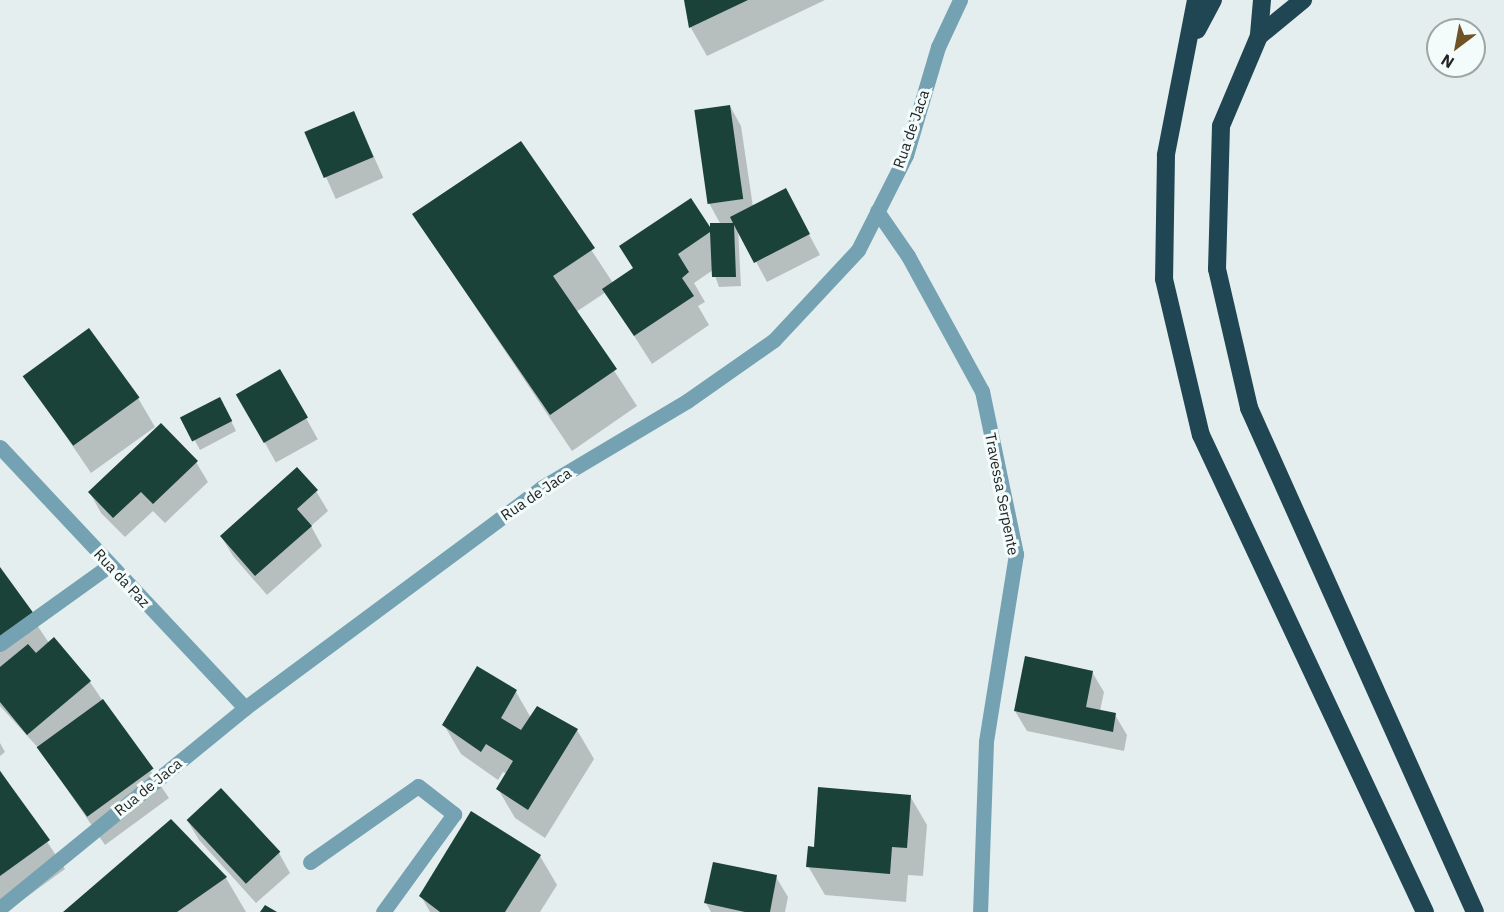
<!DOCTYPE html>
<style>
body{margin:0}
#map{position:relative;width:1504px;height:912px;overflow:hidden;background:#e5eeee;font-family:"IBM Plex Sans",sans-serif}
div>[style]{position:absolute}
.shadow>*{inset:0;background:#0003;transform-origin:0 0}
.building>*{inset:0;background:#1b4238;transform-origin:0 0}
.minor>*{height:15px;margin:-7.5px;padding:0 7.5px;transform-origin:7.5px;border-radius:7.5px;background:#75a2b3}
.motorway>*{height:18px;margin:-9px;padding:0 9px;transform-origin:9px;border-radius:9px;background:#204653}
span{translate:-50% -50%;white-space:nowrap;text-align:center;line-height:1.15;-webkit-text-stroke:6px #f3fbfb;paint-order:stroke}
.street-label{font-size:15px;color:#222525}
.north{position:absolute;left:1426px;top:18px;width:60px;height:60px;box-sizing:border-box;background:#f3fbfb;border:2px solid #9fa5a5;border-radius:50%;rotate:212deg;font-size:16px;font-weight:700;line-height:24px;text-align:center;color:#222525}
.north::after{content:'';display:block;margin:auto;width:21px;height:27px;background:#6f5326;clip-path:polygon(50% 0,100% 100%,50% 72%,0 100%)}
</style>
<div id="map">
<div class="shadow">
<i style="clip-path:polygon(685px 0,825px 0,707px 56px,691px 28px)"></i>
<i style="clip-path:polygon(730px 106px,741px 126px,753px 207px,796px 210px,820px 255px,767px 282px,738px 228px,741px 286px,719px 287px,713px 270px,694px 283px,705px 302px,698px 306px,709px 325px,652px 364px,606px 292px,576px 312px,637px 406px,572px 451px,414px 215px,521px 143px,613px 283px,634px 270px,691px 201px,712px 232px,721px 225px,709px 203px)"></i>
<i style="left:354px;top:112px;width:72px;height:52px;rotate:66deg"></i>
<i style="left:280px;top:371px;width:78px;height:48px;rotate:61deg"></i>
<i style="clip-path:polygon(25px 376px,138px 398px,155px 427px,91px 473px)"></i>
<i style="clip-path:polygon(225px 408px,236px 431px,200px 450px,182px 417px)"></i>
<i style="clip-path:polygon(196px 462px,208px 482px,165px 523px,153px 511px,125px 537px,101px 513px,90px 493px)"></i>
<i style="clip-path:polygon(316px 491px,328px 511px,311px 526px,322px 546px,267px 595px,233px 556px,221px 536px)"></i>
<i style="clip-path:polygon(0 570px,49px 643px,54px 639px,90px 682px,169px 798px,105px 845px,42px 752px,0 706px)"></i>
<i style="clip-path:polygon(1092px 672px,1104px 692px,1100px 711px,1115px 715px,1127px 735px,1124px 751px,1027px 731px,1015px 711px)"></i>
<i style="clip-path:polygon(516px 692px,531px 718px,577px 730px,594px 759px,545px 838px,515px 818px,498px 789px,507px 774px,503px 772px,498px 780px,461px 754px,444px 725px)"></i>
<i style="clip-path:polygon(0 743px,5px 752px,0 756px)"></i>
<i style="clip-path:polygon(0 770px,65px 869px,6px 912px,0 912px)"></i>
<i style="clip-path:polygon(910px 796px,927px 825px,923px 876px,908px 875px,906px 902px,825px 895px,808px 866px,815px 848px)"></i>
<i style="clip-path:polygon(187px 820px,279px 853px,290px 873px,256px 903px,199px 840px)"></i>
<i style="clip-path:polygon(171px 821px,226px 878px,246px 912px,65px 912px)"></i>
<i style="clip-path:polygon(540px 856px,557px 885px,540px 912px,430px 912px,421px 896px)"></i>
<i style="clip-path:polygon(776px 877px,788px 897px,785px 912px,711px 912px,706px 903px)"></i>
</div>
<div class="building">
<i style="clip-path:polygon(684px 0,748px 0,689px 28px)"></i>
<i style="left:730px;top:105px;width:95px;height:36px;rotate:82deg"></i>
<i style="left:354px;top:111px;width:50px;height:54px;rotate:67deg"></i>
<i style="clip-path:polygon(521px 141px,595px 248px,553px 276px,617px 369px,550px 415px,412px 214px)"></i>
<i style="clip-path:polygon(786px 188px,810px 234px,754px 263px,734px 225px,736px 277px,712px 277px,710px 232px,678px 254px,689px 272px,682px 278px,694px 296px,634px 336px,602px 289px,633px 268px,619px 246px,691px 198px,710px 227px,710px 223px,733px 223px,730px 217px)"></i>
<i style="left:89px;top:328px;width:86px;height:82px;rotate:54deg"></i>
<i style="left:280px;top:369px;width:56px;height:51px;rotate:60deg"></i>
<i style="left:220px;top:397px;width:27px;height:45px;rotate:63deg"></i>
<i style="clip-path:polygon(161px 423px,198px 461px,153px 504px,141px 492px,113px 518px,88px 492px)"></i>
<i style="clip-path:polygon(297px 467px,318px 490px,297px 509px,312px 526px,255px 576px,220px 536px)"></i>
<i style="clip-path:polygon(0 567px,37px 618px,0 645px)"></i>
<i style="clip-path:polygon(54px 637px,91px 681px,27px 735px,0 702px,0 667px,28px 644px,36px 653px)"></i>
<i style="clip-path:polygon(1025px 656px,1093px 671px,1086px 707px,1116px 713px,1113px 732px,1014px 711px)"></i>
<i style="clip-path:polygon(477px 666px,517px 690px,501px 718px,521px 730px,537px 706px,578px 729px,528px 810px,496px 789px,513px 761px,486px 744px,481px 752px,442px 725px)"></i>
<i style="left:103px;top:699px;width:86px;height:82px;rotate:54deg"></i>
<i style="clip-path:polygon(0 771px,50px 840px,0 876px)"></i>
<i style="clip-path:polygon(818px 787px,911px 795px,907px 848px,892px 847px,890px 874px,806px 867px,808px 846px,814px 847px)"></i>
<i style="left:221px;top:788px;width:87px;height:47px;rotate:47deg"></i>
<i style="clip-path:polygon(471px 811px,541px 855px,505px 912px,440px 912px,419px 896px)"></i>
<i style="clip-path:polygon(171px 819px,227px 877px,177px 912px,63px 912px)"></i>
<i style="clip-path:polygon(713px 862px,777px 875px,770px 912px,745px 912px,704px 903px)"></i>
<i style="clip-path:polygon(265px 905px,277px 912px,260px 912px)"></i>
</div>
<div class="minor">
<i style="left:877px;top:211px;width:55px;rotate:55.4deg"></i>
<i style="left:908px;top:256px;width:154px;rotate:61.3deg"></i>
<i style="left:982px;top:391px;width:167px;rotate:78.2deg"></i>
<i style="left:1016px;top:554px;width:190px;rotate:99.1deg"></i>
<i style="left:986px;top:742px;width:170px;rotate:92deg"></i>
<i style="left:0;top:447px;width:358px;rotate:46.8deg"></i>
<i style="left:0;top:644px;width:135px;rotate:-35.7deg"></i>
<i style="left:310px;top:862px;width:132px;rotate:-35.1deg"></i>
<i style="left:418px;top:786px;width:46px;rotate:37.9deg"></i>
<i style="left:454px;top:814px;width:121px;rotate:125.9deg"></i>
<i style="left:0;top:908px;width:316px;rotate:-39.2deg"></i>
<i style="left:245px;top:708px;width:369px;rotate:-36.6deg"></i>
<i style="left:541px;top:488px;width:170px;rotate:-30.8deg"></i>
<i style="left:687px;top:401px;width:106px;rotate:-35deg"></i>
<i style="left:774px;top:340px;width:123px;rotate:-47deg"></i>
<i style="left:858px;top:250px;width:106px;rotate:-63.2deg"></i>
<i style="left:906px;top:155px;width:113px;rotate:-73.5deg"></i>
<i style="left:938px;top:47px;width:52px;rotate:-64.9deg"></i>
</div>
<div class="motorway">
<i style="left:1196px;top:0;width:158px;rotate:101deg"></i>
<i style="left:1166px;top:155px;width:124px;rotate:90.9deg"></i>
<i style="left:1164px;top:279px;width:160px;rotate:76.7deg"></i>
<i style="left:1201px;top:435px;width:527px;rotate:64.85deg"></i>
<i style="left:1262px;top:0;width:36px;rotate:95deg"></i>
<i style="left:1259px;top:36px;width:98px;rotate:112.9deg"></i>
<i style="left:1221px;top:126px;width:143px;rotate:91.6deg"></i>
<i style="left:1217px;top:269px;width:143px;rotate:77deg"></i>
<i style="left:1249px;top:408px;width:552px;rotate:65.85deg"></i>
<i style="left:1197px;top:30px;width:34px;rotate:-62deg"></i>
<i style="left:1259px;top:36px;width:57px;rotate:-39.3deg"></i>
</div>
<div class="street-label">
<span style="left:911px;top:129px;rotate:-71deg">Rua de Jaca</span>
<span style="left:536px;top:494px;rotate:-34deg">Rua de Jaca</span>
<span style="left:1002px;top:494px;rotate:79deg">Travessa Serpente</span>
<span style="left:122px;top:578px;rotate:47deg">Rua da Paz</span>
<span style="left:148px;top:787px;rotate:-39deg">Rua de Jaca</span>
</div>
<div class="north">N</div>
</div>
